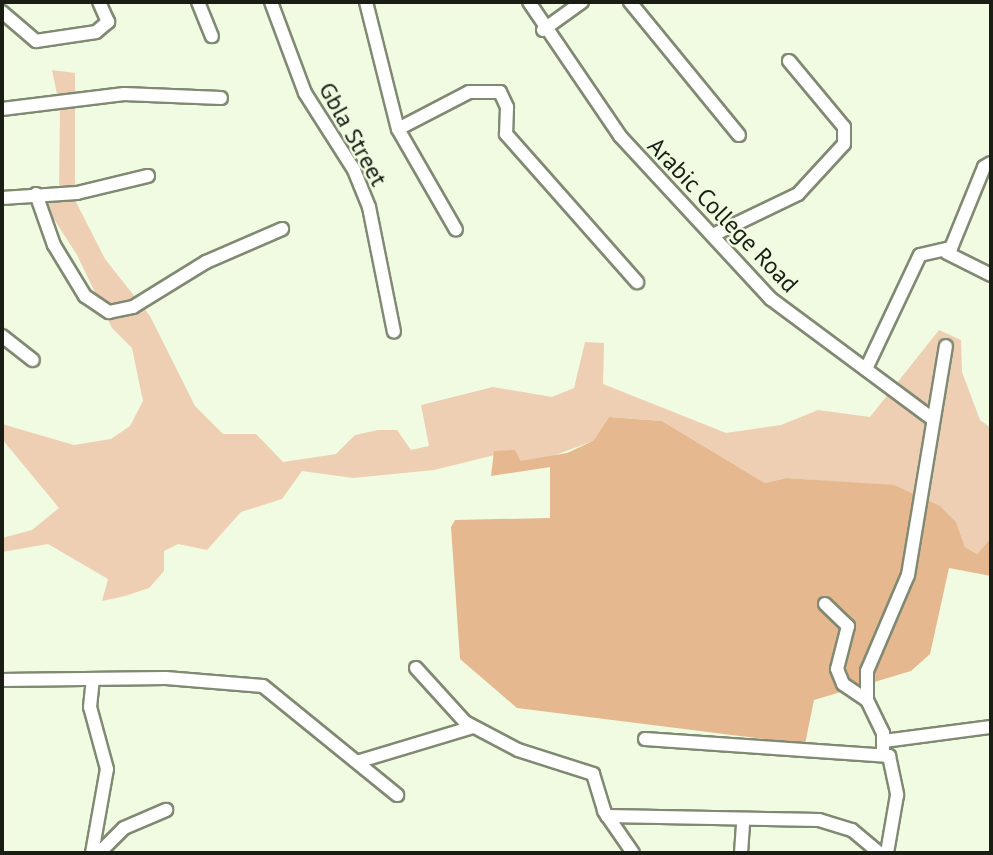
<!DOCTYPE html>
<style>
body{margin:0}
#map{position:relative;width:993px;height:855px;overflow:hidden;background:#f0fbe2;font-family:"PT Sans",sans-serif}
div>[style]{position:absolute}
.green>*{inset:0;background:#eecfb3}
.forest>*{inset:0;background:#e5b88f}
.roads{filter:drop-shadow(2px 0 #808a73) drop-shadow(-2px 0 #808a73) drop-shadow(0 2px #808a73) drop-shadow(0 -2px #808a73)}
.minor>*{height:12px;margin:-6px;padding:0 6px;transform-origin:6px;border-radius:6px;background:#fff}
span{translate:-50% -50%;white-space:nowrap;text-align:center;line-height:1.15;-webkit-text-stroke:5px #f0fbe2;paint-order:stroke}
.street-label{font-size:24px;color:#191d14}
.frame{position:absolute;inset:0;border:4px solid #191d14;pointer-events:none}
</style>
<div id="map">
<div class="green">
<i style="clip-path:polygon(52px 70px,75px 73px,75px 200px,105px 259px,150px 316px,195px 406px,223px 434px,256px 434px,283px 462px,336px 454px,355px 435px,378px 430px,397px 430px,411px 450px,429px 446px,421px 405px,493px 387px,552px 397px,574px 388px,585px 342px,604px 343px,603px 384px,726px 433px,781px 425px,818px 410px,870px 417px,939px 330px,961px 340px,962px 372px,980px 420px,991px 428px,991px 538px,977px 554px,965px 547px,956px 522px,894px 486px,786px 478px,765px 483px,662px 421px,609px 417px,593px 441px,539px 461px,521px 461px,515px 450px,434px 470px,353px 478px,302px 471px,282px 499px,241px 512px,207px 550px,178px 544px,164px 551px,164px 571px,149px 588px,125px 596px,102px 601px,108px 579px,48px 544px,2px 552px,2px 538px,32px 530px,59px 508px,2px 439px,2px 424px,74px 445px,111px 439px,130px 426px,143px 401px,132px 348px,112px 328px,77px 255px,41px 199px,59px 193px,60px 109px)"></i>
</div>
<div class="forest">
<i style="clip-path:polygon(609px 417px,662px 421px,765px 483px,786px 478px,894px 485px,940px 506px,956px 522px,965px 547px,977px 554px,991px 538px,991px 576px,949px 568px,930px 654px,911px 671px,814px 700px,805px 744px,517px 708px,460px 659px,451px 527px,455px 520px,550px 518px,550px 467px,491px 476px,494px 451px,515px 450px,521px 461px,567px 453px,593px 441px)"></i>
</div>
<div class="roads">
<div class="minor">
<i style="left:198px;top:2px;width:37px;rotate:68deg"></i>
<i style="left:271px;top:2px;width:97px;rotate:69.5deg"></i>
<i style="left:305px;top:93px;width:91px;rotate:57.5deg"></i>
<i style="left:354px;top:170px;width:40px;rotate:68deg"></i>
<i style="left:369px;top:207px;width:127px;rotate:78.7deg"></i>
<i style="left:366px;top:2px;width:131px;rotate:75.9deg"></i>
<i style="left:398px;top:129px;width:116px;rotate:60.1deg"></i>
<i style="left:529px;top:2px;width:162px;rotate:55.8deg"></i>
<i style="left:620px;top:136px;width:222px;rotate:47.2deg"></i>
<i style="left:771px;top:299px;width:198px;rotate:36.6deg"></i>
<i style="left:630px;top:2px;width:172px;rotate:50.7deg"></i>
<i style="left:2px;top:12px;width:45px;rotate:40.5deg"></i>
<i style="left:36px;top:41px;width:61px;rotate:-8.5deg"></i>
<i style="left:96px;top:32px;width:16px;rotate:-40deg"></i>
<i style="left:108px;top:22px;width:22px;rotate:-114deg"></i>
<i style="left:543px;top:30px;width:48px;rotate:-35.7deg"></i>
<i style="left:2px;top:109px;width:123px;rotate:-7deg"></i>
<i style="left:124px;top:94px;width:97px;rotate:2.4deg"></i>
<i style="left:398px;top:129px;width:80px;rotate:-27.5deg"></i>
<i style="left:469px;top:92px;width:31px"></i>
<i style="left:500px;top:92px;width:17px;rotate:65deg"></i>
<i style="left:507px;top:107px;width:27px;rotate:92deg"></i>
<i style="left:506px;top:134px;width:198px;rotate:48.5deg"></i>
<i style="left:36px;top:194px;width:54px;rotate:70.6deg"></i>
<i style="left:54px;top:245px;width:60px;rotate:58.7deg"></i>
<i style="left:85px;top:296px;width:29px;rotate:34deg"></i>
<i style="left:109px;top:312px;width:25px;rotate:-12deg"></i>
<i style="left:133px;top:307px;width:86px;rotate:-31.7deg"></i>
<i style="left:206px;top:262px;width:83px;rotate:-23.5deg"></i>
<i style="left:2px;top:198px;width:75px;rotate:-3.8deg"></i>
<i style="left:77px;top:193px;width:73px;rotate:-13.5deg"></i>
<i style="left:715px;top:234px;width:92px;rotate:-25.7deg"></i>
<i style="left:798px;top:194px;width:68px;rotate:-47.4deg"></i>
<i style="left:844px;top:144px;width:17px;rotate:-90deg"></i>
<i style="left:844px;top:127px;width:86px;rotate:-129.8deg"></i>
<i style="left:947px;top:253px;width:49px;rotate:26.6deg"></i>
<i style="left:2px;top:336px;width:39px;rotate:38deg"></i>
<i style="left:866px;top:369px;width:126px;rotate:-64.7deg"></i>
<i style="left:920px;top:255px;width:32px;rotate:-13deg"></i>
<i style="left:951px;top:248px;width:87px;rotate:-67.8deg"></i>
<i style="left:984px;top:167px;width:8px;rotate:-30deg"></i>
<i style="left:825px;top:604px;width:32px;rotate:44deg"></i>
<i style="left:848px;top:626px;width:44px;rotate:104.3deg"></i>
<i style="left:837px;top:669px;width:16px;rotate:68deg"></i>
<i style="left:843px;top:684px;width:29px;rotate:34deg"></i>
<i style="left:416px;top:668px;width:73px;rotate:47.8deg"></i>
<i style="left:465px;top:722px;width:60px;rotate:27.8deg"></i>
<i style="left:518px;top:750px;width:79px;rotate:17.7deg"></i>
<i style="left:593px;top:774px;width:39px;rotate:73deg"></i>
<i style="left:604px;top:811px;width:51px;rotate:55.4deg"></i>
<i style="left:2px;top:680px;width:164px;rotate:-0.7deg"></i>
<i style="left:166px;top:678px;width:97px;rotate:4.7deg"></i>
<i style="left:263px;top:686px;width:173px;rotate:39.1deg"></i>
<i style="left:645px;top:739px;width:245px;rotate:4deg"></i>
<i style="left:889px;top:756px;width:40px;rotate:78deg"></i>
<i style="left:897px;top:795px;width:59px;rotate:99.8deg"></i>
<i style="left:884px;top:741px;width:108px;rotate:-7.5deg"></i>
<i style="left:883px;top:755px;width:22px;rotate:-90deg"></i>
<i style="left:883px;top:733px;width:37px;rotate:-116deg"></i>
<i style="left:867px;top:700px;width:29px;rotate:-90deg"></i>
<i style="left:867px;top:671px;width:104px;rotate:-66.9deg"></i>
<i style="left:908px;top:575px;width:232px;rotate:-80.6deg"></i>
<i style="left:360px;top:761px;width:118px;rotate:-16.7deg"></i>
<i style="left:607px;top:816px;width:212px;rotate:1.1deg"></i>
<i style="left:819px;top:820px;width:34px;rotate:17deg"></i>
<i style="left:852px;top:830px;width:35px;rotate:40deg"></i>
<i style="left:92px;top:853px;width:85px;rotate:-79.9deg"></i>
<i style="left:107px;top:769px;width:64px;rotate:-105.3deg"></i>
<i style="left:90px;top:707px;width:28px;rotate:-84deg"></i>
<i style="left:99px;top:853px;width:35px;rotate:-45deg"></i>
<i style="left:124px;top:828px;width:46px;rotate:-23.2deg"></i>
<i style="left:741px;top:853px;width:30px;rotate:-86deg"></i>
</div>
</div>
<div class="street-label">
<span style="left:353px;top:134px;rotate:61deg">Gbla Street</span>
<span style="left:723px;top:215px;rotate:46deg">Arabic College Road</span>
</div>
<div class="frame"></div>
</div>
